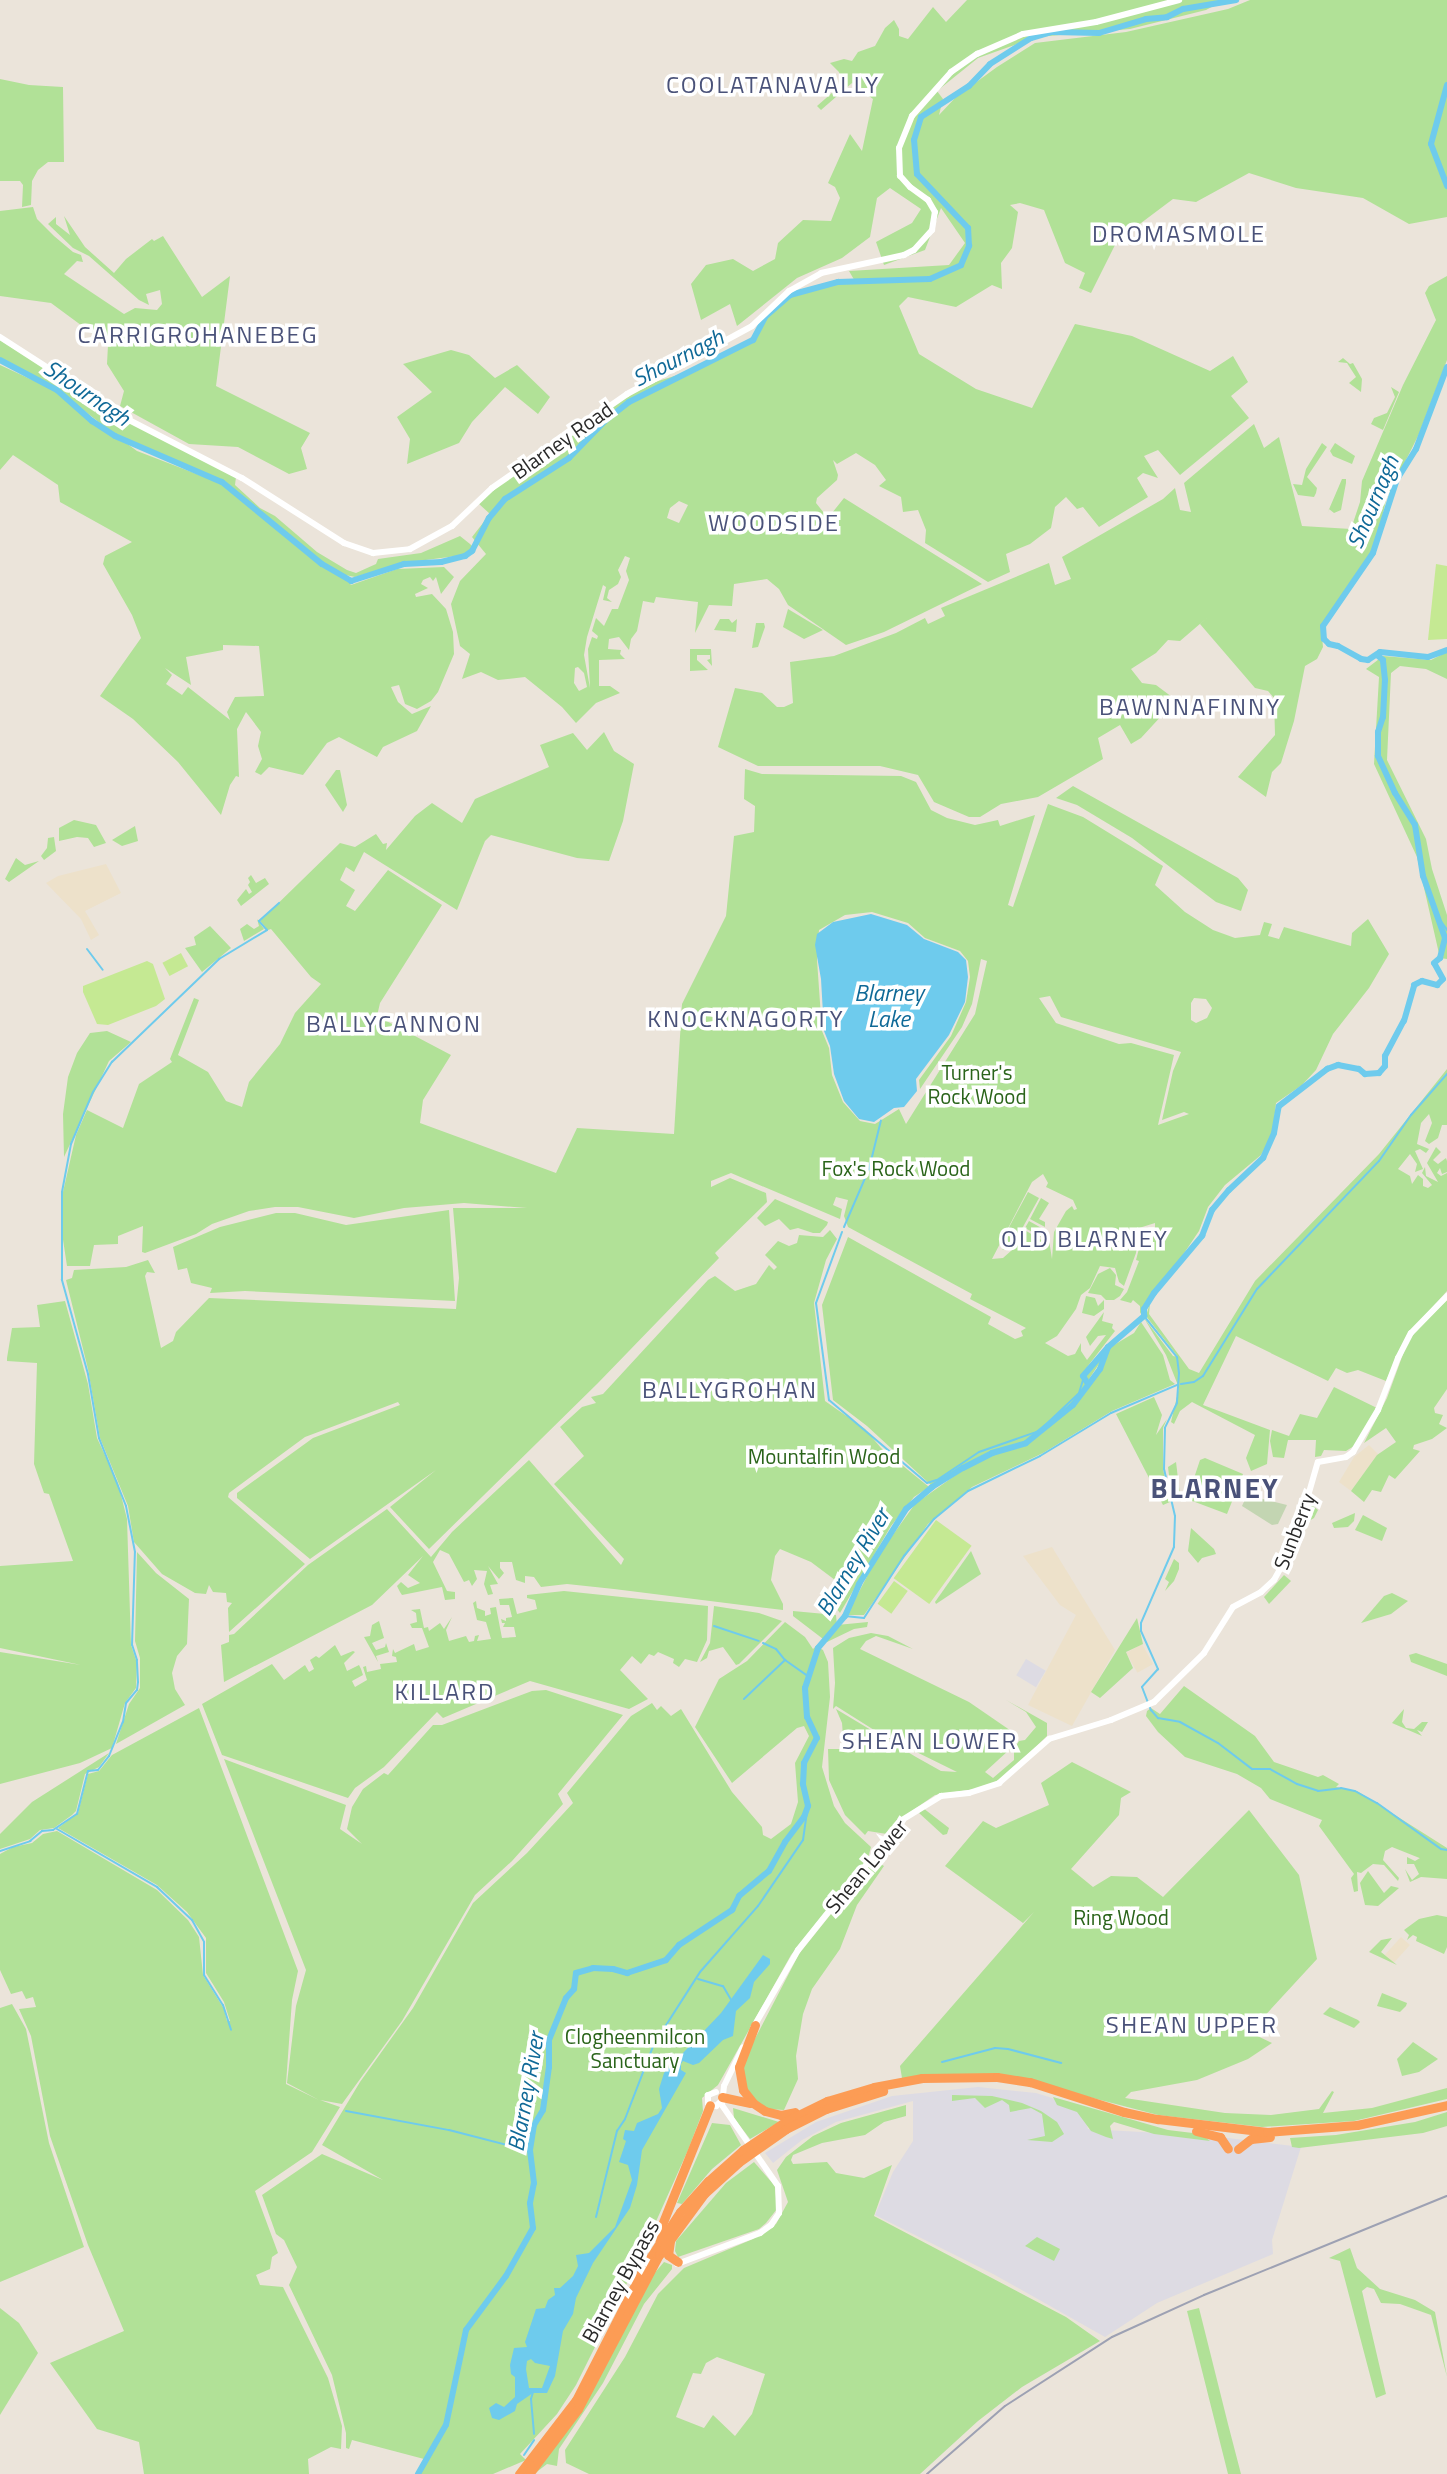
<!DOCTYPE html>
<style>
body{margin:0}
#map{position:relative;width:1447px;height:2474px;overflow:hidden;background:#ebe4da;font-family:"Titillium Web",sans-serif}
div>[style]{position:absolute}
.industrial>*{inset:0;background:#dddbe3;transform-origin:0 0}
.education>*{inset:0;background:#ede1ca;transform-origin:0 0}
.green>*{inset:0;background:#b1e197}
.cemetery>*{inset:0;background:#c3d5b2}
.pitch>*{inset:0;background:#c5e993;transform-origin:0 0}
.water>*{inset:0;background:#6ecbed}
.stream>*{height:2px;margin:-1px;padding:0 1px;transform-origin:1px;border-radius:1px;background:#6ecbed}
.river>*{height:6px;margin:-3px;padding:0 3px;transform-origin:3px;border-radius:3px;background:#6ecbed}
.secondary>*{height:6px;margin:-3px;padding:0 3px;transform-origin:3px;border-radius:3px;background:#fff}
.highway>*{height:9px;margin:-4.5px;padding:0 4.5px;transform-origin:4.5px;border-radius:4.5px;background:#fc9c55}
.rail>*{height:2px;margin:-1px;padding:0 1px;transform-origin:1px;border-radius:1px;background:#9da1b3}
span{translate:-50% -50%;white-space:nowrap;text-align:center;line-height:1.15;-webkit-text-stroke:7px #fff;paint-order:stroke}
.street-label{font-size:21px;color:#292929}
.park-label{font-size:21px;color:#2a641a}
.water-label{font-size:23px;color:#0f6997;font-style:italic}
.quarter-label{font-size:24px;color:#4a5279;letter-spacing:2px}
.district-label{font-size:28px;color:#4a5279;font-weight:700;letter-spacing:2px}
</style>
<div id="map">
<div class="industrial">
<i style="left:1026px;top:1659px;width:23px;height:19px;rotate:31deg"></i>
<i style="clip-path:polygon(978px 2087px,1036px 2093px,1062px 2101px,1083px 2112px,1088px 2129px,1212px 2136px,1301px 2147px,1272px 2240px,1273px 2254px,1157px 2303px,1105px 2337px,995px 2275px,875px 2215px,893px 2172px,913px 2141px,913px 2101px,836px 2122px,802px 2140px,773px 2163px,765px 2153px,816px 2122px,892px 2096px)"></i>
</div>
<div class="education">
<i style="clip-path:polygon(106px 864px,121px 893px,85px 911px,99px 935px,91px 940px,81px 919px,46px 883px,58px 876px)"></i>
<i style="clip-path:polygon(1369px 1445px,1378px 1454px,1351px 1491px,1339px 1482px,1354px 1457px)"></i>
<i style="clip-path:polygon(1052px 1547px,1115px 1650px,1072px 1726px,1028px 1705px,1076px 1615px,1060px 1605px,1023px 1556px)"></i>
<i style="left:1142px;top:1644px;width:23px;height:18px;rotate:61deg"></i>
<i style="left:1401px;top:1937px;width:12px;height:24px;rotate:42deg"></i>
</div>
<div class="green">
<i style="clip-path:polygon(evenodd,967px 0,1225px 0,1206px 10px,1130px 29px,1037px 37px,978px 58px,937px 91px,943px 99px,939px 115px,956px 97px,997px 67px,1035px 43px,1126px 32px,1228px 9px,1250px 0,1447px 0,1447px 217px,1409px 224px,1363px 198px,1296px 188px,1249px 173px,1196px 202px,1173px 199px,1117px 241px,1091px 293px,1079px 288px,1085px 273px,1065px 263px,1044px 210px,1020px 203px,1010px 205px,1018px 212px,1012px 248px,1001px 263px,1002px 289px,992px 285px,956px 307px,908px 297px,899px 306px,919px 354px,976px 389px,1032px 408px,1075px 324px,1132px 336px,1210px 371px,1233px 356px,1248px 382px,1231px 396px,1249px 418px,1180px 475px,1158px 450px,1144px 456px,1158px 478px,1143px 473px,1137px 478px,1148px 497px,1099px 527px,1083px 507px,1077px 509px,1066px 497px,1055px 507px,1051px 528px,1030px 544px,1006px 554px,1010px 572px,988px 582px,925px 543px,926px 530px,918px 510px,903px 512px,901px 497px,879px 486px,886px 480px,875px 465px,856px 453px,837px 464px,833px 460px,838px 475px,837px 480px,817px 498px,816px 503px,828px 518px,844px 498px,982px 584px,884px 632px,846px 645px,788px 605px,779px 589px,767px 579px,734px 584px,732px 606px,709px 605px,695px 633px,698px 602px,656px 597px,654px 603px,643px 601px,637px 631px,631px 639px,629px 650px,619px 637px,609px 639px,608px 649px,621px 650px,620px 654px,625px 659px,599px 660px,599px 686px,610px 686px,620px 693px,596px 703px,576px 723px,562px 707px,525px 677px,498px 680px,481px 672px,462px 679px,470px 654px,460px 646px,451px 604px,460px 581px,486px 554px,472px 537px,490px 514px,478px 503px,494px 489px,628px 396px,655px 382px,694px 370px,753px 342px,766px 317px,791px 297px,838px 284px,856px 283px,849px 271px,949px 265px,965px 243px,941px 208px,925px 250px,884px 265px,876px 242px,912px 223px,921px 209px,890px 188px,877px 198px,870px 237px,842px 258px,797px 278px,737px 326px,730px 304px,701px 320px,691px 284px,706px 265px,733px 259px,753px 271px,775px 259px,778px 243px,803px 220px,831px 221px,840px 198px,835px 187px,828px 183px,850px 134px,862px 151px,873px 99px,852px 83px,821px 110px,817px 106px,841px 85px,839px 72px,830px 63px,844px 59px,852px 61px,858px 52px,875px 46px,885px 28px,894px 20px,899px 29px,899px 36px,908px 39px,933px 7px,946px 22px,967px 0,679px 501px,688px 505px,679px 523px,667px 518px,670px 508px,679px 501px,967px 0,625px 556px,630px 558px,626px 571px,629px 580px,618px 609px,612px 609px,604px 626px,596px 618px,592px 631px,598px 636px,597px 639px,592px 637px,588px 649px,590px 688px,584px 655px,587px 637px,603px 585px,606px 587px,603px 600px,612px 602px,607px 598px,609px 590px,618px 584px,621px 577px,618px 570px,625px 556px,967px 0,578px 667px,584px 673px,587px 687px,579px 691px,574px 683px,575px 668px,578px 667px)"></i>
<i style="clip-path:polygon(0 79px,29px 85px,63px 87px,64px 162px,48px 162px,38px 170px,32px 181px,31px 205px,22px 207px,23px 185px,20px 181px,0 181px)"></i>
<i style="clip-path:polygon(33px 207px,37px 219px,54px 236px,73px 252px,81px 255px,83px 262px,77px 261px,64px 274px,124px 314px,135px 308px,157px 310px,162px 304px,160px 290px,146px 294px,149px 305px,139px 300px,89px 256px,73px 248px,48px 224px,56px 217px,56px 224px,70px 235px,64px 216px,85px 247px,114px 273px,126px 259px,152px 239px,154px 241px,163px 236px,202px 297px,230px 276px,216px 386px,310px 433px,301px 448px,307px 469px,289px 474px,238px 447px,189px 444px,120px 406px,124px 391px,107px 364px,108px 345px,51px 303px,0 296px,0 211px)"></i>
<i style="clip-path:polygon(1447px 276px,1447px 360px,1419px 434px,1386px 500px,1380px 528px,1371px 552px,1321px 626px,1323px 647px,1317px 659px,1305px 666px,1294px 721px,1281px 763px,1272px 772px,1266px 797px,1238px 777px,1275px 735px,1274px 698px,1268px 691px,1255px 688px,1200px 624px,1208px 617px,1180px 641px,1168px 640px,1156px 653px,1131px 669px,1142px 683px,1156px 685px,1176px 700px,1141px 738px,1131px 744px,1120px 725px,1098px 738px,1103px 759px,1038px 797px,1001px 804px,980px 817px,969px 817px,934px 802px,918px 775px,880px 766px,758px 766px,718px 747px,735px 688px,762px 693px,777px 707px,784px 707px,793px 703px,790px 662px,834px 656px,896px 633px,925px 618px,928px 624px,945px 616px,941px 608px,1049px 563px,1055px 585px,1071px 579px,1062px 557px,1163px 499px,1175px 488px,1180px 510px,1191px 512px,1184px 483px,1254px 424px,1264px 448px,1279px 437px,1302px 526px,1351px 529px,1360px 502px,1362px 481px,1403px 385px,1436px 320px,1425px 293px,1429px 286px)"></i>
<i style="clip-path:polygon(evenodd,0 340px,106px 406px,236px 477px,235px 485px,260px 508px,275px 516px,317px 552px,347px 570px,356px 573px,376px 564px,378px 559px,421px 553px,460px 536px,470px 544px,473px 547px,464px 555px,403px 563px,355px 577px,345px 575px,351px 585px,397px 569px,444px 567px,454px 577px,441px 594px,436px 577px,433px 581px,430px 577px,423px 580px,421px 584px,428px 588px,415px 594px,416px 597px,432px 594px,446px 609px,453px 632px,454px 654px,438px 692px,431px 701px,417px 709px,405px 704px,399px 685px,391px 687px,398px 702px,412px 714px,431px 706px,417px 731px,383px 747px,377px 757px,339px 737px,327px 743px,303px 775px,269px 767px,261px 775px,255px 772px,262px 759px,258px 746px,261px 732px,246px 712px,237px 729px,239px 777px,236px 776px,230px 785px,221px 815px,178px 762px,133px 719px,100px 696px,141px 638px,132px 615px,103px 564px,105px 556px,132px 542px,60px 502px,58px 485px,13px 455px,0 470px,0 365px,56px 391px,90px 421px,115px 435px,58px 390px,0 358px,0 340px,118px 437px,226px 482px,259px 512px,220px 483px,137px 451px,118px 437px,0 340px,223px 645px,259px 646px,264px 696px,235px 697px,227px 712px,230px 720px,188px 687px,182px 695px,166px 684px,172px 675px,165px 668px,191px 685px,186px 657px,223px 650px,223px 645px)"></i>
<i style="clip-path:polygon(451px 350px,469px 355px,495px 378px,517px 365px,550px 397px,538px 414px,505px 387px,472px 422px,459px 443px,407px 464px,410px 439px,397px 417px,432px 392px,403px 364px)"></i>
<i style="clip-path:polygon(1343px 358px,1350px 364px,1353px 363px,1362px 379px,1361px 392px,1349px 383px,1356px 377px,1347px 363px,1338px 362px)"></i>
<i style="clip-path:polygon(1391px 387px,1399px 392px,1383px 430px,1371px 424px,1374px 418px,1387px 413px,1395px 397px)"></i>
<i style="clip-path:polygon(1322px 443px,1327px 447px,1307px 477px,1317px 488px,1316px 493px,1314px 497px,1298px 495px,1293px 484px,1302px 485px,1306px 469px)"></i>
<i style="clip-path:polygon(1335px 443px,1355px 456px,1352px 464px,1333px 456px,1330px 451px)"></i>
<i style="clip-path:polygon(1342px 479px,1346px 479px,1346px 483px,1341px 510px,1334px 513px,1329px 509px,1327px 514px)"></i>
<i style="clip-path:polygon(788px 609px,823px 630px,804px 639px,783px 627px)"></i>
<i style="clip-path:polygon(720px 619px,729px 619px,732px 623px,737px 619px,736px 632px,714px 630px)"></i>
<i style="clip-path:polygon(756px 623px,764px 623px,765px 627px,758px 647px,752px 648px)"></i>
<i style="clip-path:polygon(690px 649px,711px 649px,712px 666px,707px 660px,710px 659px,710px 655px,697px 655px,697px 660px,708px 670px,690px 671px)"></i>
<i style="clip-path:polygon(1447px 652px,1447px 679px,1426px 669px,1400px 666px,1391px 673px,1387px 760px,1426px 839px,1432px 869px,1447px 915px,1447px 959px,1440px 958px,1417px 857px,1374px 764px,1379px 677px,1366px 669px,1383px 656px,1431px 660px)"></i>
<i style="clip-path:polygon(evenodd,604px 732px,614px 751px,634px 764px,623px 821px,609px 861px,577px 858px,491px 835px,485px 841px,457px 910px,364px 852px,354px 872px,346px 867px,340px 880px,355px 890px,346px 906px,355px 911px,388px 870px,442px 905px,380px 1003px,377px 1016px,451px 1055px,423px 1100px,420px 1123px,556px 1173px,577px 1128px,674px 1134px,682px 1004px,726px 916px,734px 836px,754px 832px,755px 806px,744px 799px,745px 769px,762px 774px,901px 776px,916px 782px,931px 810px,947px 818px,975px 825px,998px 820px,1000px 826px,1035px 815px,1008px 905px,1013px 907px,1048px 804px,1083px 817px,1163px 866px,1155px 885px,1185px 912px,1213px 930px,1235px 938px,1260px 935px,1264px 922px,1272px 924px,1268px 936px,1279px 939px,1284px 927px,1351px 946px,1352px 933px,1368px 919px,1389px 954px,1369px 988px,1333px 1034px,1316px 1070px,1302px 1085px,1276px 1103px,1273px 1132px,1261px 1155px,1225px 1185px,1208px 1207px,1199px 1231px,1174px 1268px,1153px 1292px,1140px 1314px,1140px 1306px,1133px 1300px,1131px 1303px,1120px 1300px,1127px 1292px,1139px 1261px,1136px 1260px,1141px 1241px,1155px 1230px,1155px 1223px,1139px 1228px,1136px 1253px,1124px 1286px,1119px 1282px,1115px 1268px,1100px 1266px,1090px 1288px,1081px 1295px,1076px 1309px,1057px 1336px,1045px 1343px,1068px 1356px,1075px 1354px,1081px 1343px,1081px 1351px,1087px 1360px,1106px 1335px,1098px 1336px,1090px 1346px,1086px 1337px,1104px 1312px,1102px 1321px,1113px 1324px,1112px 1328px,1115px 1331px,1087px 1367px,1099px 1357px,1103px 1358px,1073px 1403px,1026px 1443px,991px 1452px,932px 1486px,867px 1426px,833px 1400px,822px 1305px,848px 1237px,991px 1317px,988px 1324px,1015px 1339px,1023px 1336px,1021px 1331px,1026px 1328px,970px 1299px,972px 1294px,848px 1227px,844px 1216px,848px 1200px,836px 1197px,833px 1205px,842px 1209px,840px 1219px,731px 1173px,711px 1181px,711px 1187px,730px 1178px,766px 1193px,767px 1202px,715px 1253px,719px 1258px,598px 1383px,429px 1549px,390px 1507px,436px 1470px,310px 1559px,237px 1498px,237px 1493px,313px 1438px,400px 1405px,398px 1402px,305px 1437px,229px 1493px,228px 1497px,305px 1564px,229px 1632px,228px 1608px,232px 1603px,227px 1602px,226px 1593px,213px 1592px,209px 1585px,206px 1594px,195px 1593px,162px 1574px,134px 1542px,128px 1506px,100px 1438px,88px 1369px,66px 1280px,72px 1278px,74px 1270px,126px 1267px,148px 1260px,155px 1273px,147px 1272px,145px 1276px,161px 1348px,173px 1341px,176px 1332px,209px 1298px,456px 1309px,459px 1278px,453px 1208px,527px 1208px,464px 1203px,404px 1208px,354px 1218px,298px 1207px,275px 1207px,249px 1211px,212px 1224px,196px 1234px,145px 1253px,142px 1252px,143px 1226px,118px 1236px,118px 1244px,94px 1245px,90px 1266px,67px 1266px,62px 1233px,63px 1192px,76px 1135px,87px 1110px,123px 1128px,139px 1084px,172px 1062px,170px 1059px,194px 998px,199px 1000px,178px 1055px,208px 1072px,226px 1101px,242px 1107px,249px 1082px,280px 1044px,295px 1013px,321px 984px,311px 977px,271px 929px,268px 930px,260px 921px,340px 843px,355px 847px,376px 834px,383px 844px,387px 843px,386px 850px,415px 816px,432px 803px,462px 823px,475px 799px,549px 767px,540px 745px,573px 733px,587px 750px,604px 732px,872px 912px,908px 923px,925px 938px,960px 951px,968px 961px,970px 977px,966px 1002px,951px 1036px,919px 1080px,920px 1089px,962px 1027px,972px 1004px,981px 959px,987px 961px,975px 1014px,906px 1124px,899px 1109px,875px 1124px,860px 1121px,843px 1102px,832px 1075px,829px 1048px,822px 1031px,817px 960px,819px 930px,845px 915px,872px 912px,604px 732px,1050px 996px,1061px 1017px,1181px 1052px,1173px 1071px,1162px 1120px,1184px 1112px,1189px 1114px,1158px 1125px,1174px 1055px,1131px 1043px,1119px 1044px,1056px 1023px,1039px 998px,1050px 996px,604px 732px,1194px 998px,1206px 999px,1212px 1008px,1207px 1018px,1196px 1023px,1191px 1020px,1191px 1003px,1194px 998px,604px 732px,1043px 1174px,1048px 1183px,1046px 1187px,1073px 1200px,1077px 1209px,1074px 1210px,1072px 1206px,1066px 1211px,1054px 1232px,1052px 1259px,1049px 1240px,1043px 1241px,1023px 1229px,1012px 1250px,1003px 1258px,992px 1259px,1032px 1182px,1043px 1174px)"></i>
<i style="clip-path:polygon(336px 770px,340px 770px,347px 805px,343px 812px,325px 785px)"></i>
<i style="clip-path:polygon(1073px 786px,1238px 878px,1248px 890px,1241px 911px,1216px 902px,1132px 838px,1077px 805px,1056px 798px)"></i>
<i style="clip-path:polygon(74px 820px,96px 825px,106px 843px,94px 847px,88px 838px,77px 837px,59px 841px,59px 828px)"></i>
<i style="clip-path:polygon(135px 826px,138px 841px,122px 846px,112px 840px)"></i>
<i style="clip-path:polygon(54px 837px,56px 851px,44px 860px,41px 856px,47px 848px,48px 838px)"></i>
<i style="clip-path:polygon(16px 858px,25px 865px,39px 861px,9px 882px,5px 879px)"></i>
<i style="clip-path:polygon(251px 875px,256px 883px,265px 878px,269px 884px,241px 906px,237px 900px,246px 889px,249px 894px,252px 892px,248px 885px,250px 882px,248px 878px)"></i>
<i style="clip-path:polygon(257px 919px,264px 929px,244px 941px,240px 929px,247px 924px,254px 929px,259px 926px)"></i>
<i style="clip-path:polygon(210px 926px,231px 948px,202px 972px,185px 948px,196px 945px,194px 937px)"></i>
<i style="clip-path:polygon(107px 1031px,131px 1042px,109px 1061px,64px 1157px,63px 1114px,68px 1077px,77px 1053px,90px 1033px)"></i>
<i style="clip-path:polygon(1447px 1069px,1447px 1125px,1442px 1125px,1438px 1138px,1429px 1144px,1425px 1141px,1432px 1123px,1429px 1114px,1421px 1123px,1417px 1144px,1429px 1149px,1426px 1153px,1420px 1149px,1415px 1151px,1423px 1169px,1415px 1172px,1417px 1164px,1410px 1154px,1398px 1169px,1410px 1176px,1412px 1184px,1418px 1175px,1423px 1179px,1423px 1186px,1428px 1188px,1432px 1185px,1422px 1173px,1425px 1167px,1426px 1176px,1438px 1182px,1427px 1163px,1436px 1147px,1441px 1152px,1433px 1160px,1438px 1164px,1446px 1158px,1447px 1161px,1447px 1172px,1442px 1174px,1440px 1168px,1437px 1173px,1441px 1176px,1447px 1173px,1447px 1291px,1407px 1335px,1386px 1381px,1358px 1370px,1347px 1373px,1336px 1368px,1328px 1381px,1236px 1336px,1203px 1405px,1270px 1430px,1267px 1464px,1251px 1471px,1246px 1458px,1255px 1435px,1192px 1402px,1180px 1411px,1174px 1424px,1171px 1422px,1179px 1388px,1166px 1355px,1144px 1318px,1173px 1356px,1178px 1357px,1146px 1316px,1150px 1303px,1149px 1314px,1189px 1369px,1199px 1373px,1255px 1281px,1379px 1154px)"></i>
<i style="clip-path:polygon(1028px 1192px,1039px 1198px,1014px 1243px,1008px 1250px,1003px 1250px,1000px 1244px)"></i>
<i style="clip-path:polygon(1041px 1198px,1049px 1203px,1039px 1219px,1045px 1222px,1045px 1227px,1030px 1219px)"></i>
<i style="clip-path:polygon(775px 1199px,828px 1222px,827px 1225px,820px 1233px,813px 1233px,798px 1228px,790px 1230px,779px 1219px,765px 1226px,757px 1218px)"></i>
<i style="clip-path:polygon(449px 1210px,455px 1301px,245px 1291px,210px 1293px,212px 1288px,191px 1283px,187px 1268px,178px 1270px,173px 1247px,220px 1227px,276px 1213px,295px 1213px,346px 1225px)"></i>
<i style="clip-path:polygon(1029px 1221px,1045px 1230px,1045px 1239px,1025px 1228px)"></i>
<i style="clip-path:polygon(830px 1230px,837px 1239px,826px 1260px,814px 1303px,825px 1401px,865px 1429px,881px 1448px,929px 1487px,914px 1497px,891px 1526px,840px 1613px,833px 1604px,839px 1583px,811px 1562px,780px 1549px,775px 1556px,771px 1580px,783px 1604px,783px 1610px,614px 1589px,567px 1584px,541px 1587px,534px 1577px,525px 1576px,525px 1583px,516px 1580px,512px 1562px,500px 1562px,500px 1568px,504px 1573px,499px 1579px,488px 1566px,498px 1584px,490px 1585px,493px 1594px,488px 1595px,484px 1584px,487px 1571px,474px 1570px,477px 1579px,472px 1586px,469px 1580px,464px 1582px,449px 1554px,440px 1550px,433px 1562px,447px 1591px,455px 1592px,455px 1599px,445px 1600px,442px 1587px,402px 1595px,400px 1592px,397px 1586px,401px 1582px,408px 1588px,420px 1583px,408px 1575px,423px 1556px,372px 1605px,224px 1682px,221px 1645px,229px 1642px,229px 1635px,234px 1634px,308px 1565px,387px 1509px,431px 1557px,452px 1532px,529px 1460px,621px 1565px,624px 1559px,554px 1484px,584px 1456px,560px 1427px,582px 1407px,596px 1403px,591px 1397px,603px 1394px,708px 1280px,715px 1276px,735px 1291px,756px 1284px,769px 1265px,774px 1270px,777px 1267px,765px 1255px,778px 1241px,789px 1246px,797px 1243px,799px 1235px,823px 1237px)"></i>
<i style="clip-path:polygon(1110px 1268px,1116px 1275px,1115px 1285px,1124px 1289px,1120px 1296px,1114px 1300px,1106px 1300px,1101px 1295px,1088px 1293px,1098px 1274px)"></i>
<i style="clip-path:polygon(1086px 1296px,1095px 1298px,1098px 1306px,1104px 1300px,1104px 1309px,1094px 1316px,1082px 1313px)"></i>
<i style="clip-path:polygon(1447px 1300px,1447px 1389px,1434px 1408px,1435px 1413px,1443px 1415px,1439px 1424px,1447px 1428px,1432px 1439px,1414px 1445px,1413px 1449px,1420px 1451px,1395px 1479px,1389px 1475px,1381px 1492px,1372px 1490px,1364px 1502px,1351px 1491px,1377px 1455px,1396px 1442px,1386px 1428px,1364px 1443px,1387px 1398px,1406px 1346px,1413px 1334px)"></i>
<i style="clip-path:polygon(65px 1301px,88px 1384px,97px 1438px,118px 1483px,127px 1519px,131px 1645px,137px 1663px,136px 1688px,125px 1703px,112px 1748px,80px 1763px,0 1784px,0 1652px,81px 1665px,0 1648px,0 1566px,73px 1561px,49px 1494px,44px 1493px,34px 1464px,37px 1363px,7px 1361px,7px 1358px,12px 1328px,40px 1327px,37px 1305px)"></i>
<i style="clip-path:polygon(1141px 1322px,1163px 1355px,1170px 1380px,1175px 1384px,1112px 1411px,1043px 1453px,972px 1487px,928px 1524px,864px 1615px,847px 1615px,877px 1557px,915px 1504px,967px 1467px,998px 1452px,1027px 1444px,1040px 1435px,1074px 1405px,1098px 1374px,1109px 1348px,1134px 1333px)"></i>
<i style="clip-path:polygon(1334px 1387px,1377px 1408px,1354px 1446px,1346px 1451px,1324px 1450px,1321px 1456px,1315px 1457px,1316px 1440px,1288px 1440px,1284px 1458px,1273px 1457px,1270px 1441px,1272px 1430px,1289px 1436px,1300px 1414px,1317px 1418px)"></i>
<i style="clip-path:polygon(1154px 1397px,1162px 1415px,1156px 1435px,1167px 1419px,1163px 1428px,1163px 1469px,1170px 1502px,1163px 1505px,1116px 1414px)"></i>
<i style="clip-path:polygon(1205px 1458px,1243px 1474px,1227px 1514px,1187px 1499px,1200px 1460px)"></i>
<i style="clip-path:polygon(1176px 1462px,1180px 1495px,1177px 1501px,1171px 1491px,1168px 1467px)"></i>
<i style="clip-path:polygon(1313px 1497px,1316px 1498px,1313px 1506px,1318px 1510px,1314px 1518px,1294px 1530px)"></i>
<i style="clip-path:polygon(1355px 1513px,1354px 1521px,1348px 1527px,1334px 1528px,1332px 1523px)"></i>
<i style="clip-path:polygon(1363px 1515px,1387px 1528px,1382px 1541px,1355px 1530px)"></i>
<i style="clip-path:polygon(1191px 1528px,1214px 1549px,1216px 1554px,1202px 1558px,1198px 1563px,1188px 1551px)"></i>
<i style="clip-path:polygon(971px 1551px,981px 1574px,936px 1604px,935px 1602px)"></i>
<i style="clip-path:polygon(137px 1552px,156px 1573px,189px 1599px,187px 1644px,177px 1656px,172px 1673px,175px 1689px,185px 1705px,116px 1744px,129px 1704px,140px 1688px,140px 1658px,135px 1641px)"></i>
<i style="clip-path:polygon(1174px 1559px,1179px 1563px,1179px 1569px,1174px 1581px,1165px 1591px,1169px 1582px,1165px 1579px)"></i>
<i style="clip-path:polygon(1284px 1575px,1291px 1581px,1269px 1604px,1264px 1597px)"></i>
<i style="clip-path:polygon(564px 1591px,708px 1606px,707px 1640px,697px 1662px,685px 1659px,679px 1667px,673px 1663px,674px 1659px,658px 1652px,654px 1656px,649px 1654px,641px 1664px,632px 1656px,620px 1670px,648px 1699px,629px 1709px,530px 1681px,443px 1718px,437px 1712px,384px 1767px,355px 1788px,348px 1798px,222px 1755px,202px 1704px,272px 1664px,284px 1680px,305px 1665px,309px 1672px,314px 1669px,310px 1660px,316px 1656px,319px 1658px,335px 1645px,341px 1656px,353px 1651px,355px 1652px,344px 1663px,347px 1671px,359px 1665px,361px 1669px,363px 1675px,352px 1681px,355px 1687px,367px 1680px,363px 1667px,366px 1666px,367px 1672px,381px 1669px,380px 1664px,397px 1662px,396px 1657px,392px 1656px,393px 1649px,395px 1653px,414px 1644px,416px 1651px,429px 1647px,422px 1628px,412px 1628px,410px 1624px,417px 1622px,416px 1613px,411px 1610px,420px 1609px,424px 1628px,428px 1627px,429px 1631px,440px 1623px,444px 1629px,452px 1617px,446px 1630px,449px 1641px,466px 1636px,469px 1642px,474px 1641px,475px 1636px,479px 1635px,477px 1641px,491px 1639px,486px 1622px,477px 1620px,473px 1603px,476px 1601px,477px 1608px,485px 1611px,485px 1616px,491px 1614px,490px 1608px,496px 1607px,502px 1638px,516px 1637px,514px 1627px,503px 1627px,505px 1623px,502px 1623px,501px 1619px,506px 1621px,506px 1618px,512px 1617px,509px 1605px,500px 1605px,499px 1599px,513px 1598px,517px 1614px,537px 1609px,535px 1600px,527px 1598px,527px 1595px)"></i>
<i style="clip-path:polygon(1392px 1593px,1408px 1601px,1391px 1614px,1361px 1623px,1384px 1596px)"></i>
<i style="clip-path:polygon(714px 1606px,759px 1613px,782px 1621px,739px 1664px,736px 1665px,723px 1647px,709px 1651px,707px 1658px,700px 1662px,710px 1643px)"></i>
<i style="clip-path:polygon(793px 1611px,836px 1615px,837px 1625px,868px 1622px,867px 1627px,854px 1629px,827px 1642px,793px 1616px)"></i>
<i style="clip-path:polygon(1137px 1618px,1143px 1644px,1126px 1652px,1133px 1668px,1100px 1698px,1091px 1692px)"></i>
<i style="clip-path:polygon(379px 1621px,384px 1638px,372px 1643px,376px 1650px,385px 1647px,386px 1643px,389px 1652px,376px 1656px,378px 1662px,364px 1637px,370px 1636px,372px 1625px)"></i>
<i style="clip-path:polygon(785px 1622px,805px 1637px,813px 1649px,816px 1646px,823px 1650px,828px 1662px,830px 1697px,822px 1767px,834px 1806px,845px 1823px,871px 1847px,868px 1858px,791px 1955px,718px 2085px,702px 2098px,703px 2111px,688px 2150px,641px 2255px,576px 2385px,557px 2414px,520px 2454px,526px 2460px,493px 2474px,420px 2474px,436px 2439px,424px 2459px,352px 2440px,349px 2449px,346px 2448px,346px 2433px,332px 2375px,289px 2285px,297px 2267px,284px 2240px,276px 2234px,262px 2195px,322px 2154px,383px 2180px,322px 2145px,360px 2082px,413px 2008px,473px 1903px,527px 1853px,573px 1803px,567px 1793px,631px 1716px,652px 1703px,657px 1710px,661px 1706px,671px 1716px,681px 1709px,732px 1792px,762px 1827px,763px 1835px,771px 1839px,791px 1824px,798px 1802px,795px 1763px,809px 1736px,804px 1726px,797px 1728px,732px 1783px,695px 1727px,719px 1679px,747px 1661px)"></i>
<i style="clip-path:polygon(871px 1633px,888px 1636px,913px 1649px,876px 1636px,866px 1641px,860px 1649px,969px 1702px,1017px 1735px,1009px 1750px,985px 1772px,993px 1778px,1014px 1760px,1014px 1749px,1019px 1741px,1025px 1740px,1036px 1727px,1026px 1712px,1006px 1700px,1047px 1723px,1047px 1736px,1002px 1779px,981px 1788px,935px 1795px,903px 1817px,887px 1834px,868px 1831px,865px 1835px,845px 1815px,829px 1780px,828px 1749px,844px 1749px,842px 1723px,836px 1709px,916px 1757px,941px 1771px,957px 1772px,882px 1735px,836px 1706px,833px 1709px,835px 1683px,833px 1648px,849px 1638px)"></i>
<i style="clip-path:polygon(1416px 1653px,1447px 1664px,1447px 1676px,1411px 1662px,1409px 1655px)"></i>
<i style="clip-path:polygon(1184px 1686px,1255px 1736px,1274px 1762px,1318px 1777px,1323px 1775px,1339px 1784px,1336px 1787px,1357px 1791px,1447px 1848px,1447px 1879px,1421px 1877px,1410px 1882px,1405px 1869px,1412px 1880px,1419px 1874px,1414px 1864px,1407px 1864px,1407px 1857px,1415px 1861px,1420px 1858px,1427px 1861px,1392px 1847px,1385px 1851px,1383px 1860px,1399px 1878px,1398px 1881px,1384px 1865px,1373px 1864px,1361px 1873px,1357px 1872px,1358px 1891px,1354px 1892px,1351px 1878px,1354px 1874px,1319px 1826px,1322px 1820px,1270px 1799px,1261px 1788px,1237px 1774px,1185px 1757px,1158px 1732px,1146px 1716px,1147px 1711px,1151px 1708px,1160px 1714px)"></i>
<i style="clip-path:polygon(546px 1690px,623px 1715px,558px 1794px,563px 1804px,512px 1861px,475px 1895px,402px 2021px,342px 2104px,320px 2100px,340px 2107px,312px 2152px,255px 2191px,278px 2253px,272px 2257px,270px 2269px,256px 2275px,260px 2285px,283px 2287px,328px 2378px,342px 2426px,341px 2449px,331px 2447px,308px 2459px,309px 2474px,144px 2474px,139px 2442px,97px 2429px,50px 2363px,124px 2331px,88px 2245px,50px 2136px,31px 2036px,19px 2009px,36px 2007px,33px 1997px,26px 1999px,22px 1991px,11px 1994px,0 1970px,0 1854px,13px 1847px,32px 1843px,43px 1834px,57px 1831px,157px 1890px,188px 1920px,199px 1937px,203px 1975px,224px 2009px,227px 2021px,230px 2021px,224px 2002px,206px 1973px,206px 1938px,187px 1912px,157px 1885px,58px 1828px,78px 1813px,88px 1774px,99px 1771px,112px 1755px,199px 1708px,298px 1971px,292px 2000px,286px 2084px,319px 2100px,287px 2083px,296px 2006px,306px 1970px,224px 1759px,346px 1805px,340px 1829px,362px 1844px,347px 1829px,352px 1807px,363px 1789px,384px 1773px,388px 1775px,433px 1725px,442px 1725px,532px 1691px)"></i>
<i style="clip-path:polygon(1404px 1709px,1402px 1722px,1406px 1728px,1414px 1729px,1422px 1722px,1428px 1722px,1422px 1732px,1417px 1730px,1422px 1736px,1392px 1723px)"></i>
<i style="clip-path:polygon(109px 1753px,99px 1767px,85px 1774px,76px 1811px,72px 1815px,54px 1828px,40px 1830px,30px 1839px,0 1849px,0 1834px,32px 1802px)"></i>
<i style="clip-path:polygon(1072px 1762px,1131px 1792px,1121px 1798px,1119px 1815px,1071px 1869px,1093px 1887px,1111px 1876px,1137px 1877px,1163px 1897px,1249px 1810px,1299px 1875px,1317px 1959px,1259px 2022px,1247px 2031px,1272px 2043px,1248px 2059px,1197px 2080px,1131px 2092px,1125px 2098px,1225px 2113px,1271px 2115px,1319px 2109px,1332px 2091px,1334px 2092px,1323px 2113px,1372px 2108px,1447px 2088px,1447px 2099px,1354px 2121px,1262px 2127px,1158px 2115px,1020px 2079px,902px 2078px,900px 2066px,1034px 1912px,1023px 1923px,945px 1866px,983px 1821px,996px 1828px,1049px 1805px,1041px 1783px)"></i>
<i style="clip-path:polygon(923px 1808px,949px 1828px,947px 1834px,943px 1835px,919px 1813px)"></i>
<i style="clip-path:polygon(879px 1863px,884px 1866px,857px 1905px,840px 1949px,812px 1989px,803px 2014px,796px 2056px,798px 2079px,784px 2110px,768px 2109px,755px 2100px,746px 2087px,743px 2072px,745px 2058px,799px 1954px,871px 1864px)"></i>
<i style="clip-path:polygon(1368px 1871px,1384px 1893px,1391px 1886px,1399px 1888px,1378px 1906px,1365px 1905px,1360px 1883px)"></i>
<i style="clip-path:polygon(1437px 1915px,1447px 1917px,1447px 1947px,1444px 1954px,1416px 1941px,1417px 1937px,1413px 1935px,1407px 1940px,1409px 1935px,1404px 1930px,1419px 1919px)"></i>
<i style="clip-path:polygon(1392px 1938px,1381px 1952px,1397px 1965px,1369px 1952px,1381px 1940px)"></i>
<i style="clip-path:polygon(1382px 1993px,1407px 2003px,1406px 2006px,1400px 2012px,1377px 2006px)"></i>
<i style="clip-path:polygon(12px 2004px,26px 2029px,49px 2143px,84px 2247px,0 2282px,0 2008px)"></i>
<i style="clip-path:polygon(1330px 2007px,1358px 2020px,1360px 2022px,1354px 2028px,1323px 2014px)"></i>
<i style="clip-path:polygon(1413px 2042px,1438px 2059px,1419px 2072px,1402px 2076px,1397px 2059px)"></i>
<i style="clip-path:polygon(952px 2095px,992px 2096px,1022px 2103px,1041px 2111px,1057px 2122px,1064px 2134px,1052px 2142px,1027px 2140px,1045px 2136px,1042px 2114px,1031px 2108px,1010px 2112px,1009px 2105px,1002px 2100px,985px 2108px,975px 2098px,952px 2101px)"></i>
<i style="clip-path:polygon(1053px 2097px,1168px 2130px,1201px 2134px,1210px 2141px,1154px 2134px,1114px 2122px,1110px 2126px,1113px 2139px,1106px 2137px,1091px 2131px,1077px 2112px,1057px 2105px)"></i>
<i style="clip-path:polygon(evenodd,906px 2105px,906px 2116px,884px 2122px,865px 2135px,822px 2143px,793px 2155px,791px 2160px,793px 2164px,827px 2162px,836px 2173px,864px 2178px,892px 2165px,874px 2216px,1066px 2317px,1100px 2341px,1022px 2387px,978px 2421px,920px 2474px,589px 2474px,566px 2463px,565px 2450px,625px 2357px,658px 2294px,684px 2268px,753px 2239px,776px 2224px,788px 2202px,777px 2170px,786px 2157px,813px 2136px,841px 2123px,906px 2105px,717px 2357px,765px 2374px,752px 2414px,735px 2436px,713px 2415px,704px 2428px,676px 2417px,693px 2373px,701px 2374px,706px 2363px,717px 2357px)"></i>
<i style="clip-path:polygon(733px 2108px,779px 2122px,750px 2139px,734px 2118px)"></i>
<i style="clip-path:polygon(1447px 2112px,1447px 2126px,1423px 2133px,1299px 2148px,1292px 2147px,1290px 2138px,1336px 2135px,1415px 2122px)"></i>
<i style="clip-path:polygon(712px 2123px,730px 2125px,741px 2145px,712px 2169px,682px 2204px,677px 2203px)"></i>
<i style="clip-path:polygon(754px 2162px,775px 2186px,777px 2209px,766px 2223px,759px 2229px,678px 2257px,675px 2251px,676px 2241px,726px 2183px)"></i>
<i style="clip-path:polygon(1037px 2237px,1060px 2249px,1054px 2261px,1025px 2246px)"></i>
<i style="clip-path:polygon(1350px 2248px,1357px 2268px,1380px 2289px,1415px 2300px,1435px 2312px,1447px 2377px,1431px 2315px,1400px 2304px,1381px 2303px,1374px 2289px,1367px 2287px,1362px 2291px,1386px 2394px,1376px 2398px,1340px 2261px,1329px 2258px)"></i>
<i style="clip-path:polygon(664px 2262px,672px 2265px,672px 2269px,644px 2304px,603px 2383px,559px 2449px,557px 2466px,547px 2464px,534px 2474px,582px 2410px,653px 2275px)"></i>
<i style="clip-path:polygon(0 2308px,19px 2323px,38px 2353px,0 2415px)"></i>
<i style="clip-path:polygon(1199px 2308px,1228px 2424px,1241px 2474px,1228px 2474px,1187px 2311px)"></i>
</div>
<div class="cemetery">
<i style="clip-path:polygon(1247px 1495px,1287px 1505px,1278px 1524px,1272px 1525px,1242px 1506px)"></i>
</div>
<div class="pitch">
<i style="clip-path:polygon(1436px 564px,1447px 566px,1447px 639px,1428px 640px)"></i>
<i style="left:181px;top:953px;width:15px;height:21px;rotate:62deg"></i>
<i style="clip-path:polygon(147px 961px,153px 964px,165px 999px,156px 1006px,108px 1025px,97px 1024px,83px 992px,83px 986px)"></i>
<i style="left:936px;top:1520px;width:44px;height:72px;rotate:36deg"></i>
<i style="left:894px;top:1581px;width:17px;height:28px;rotate:36deg"></i>
</div>
<div class="water">
<i style="clip-path:polygon(871px 914px,907px 925px,924px 939px,958px 952px,966px 960px,968px 977px,965px 1002px,949px 1035px,916px 1079px,917px 1091px,904px 1107px,894px 1108px,874px 1122px,859px 1119px,844px 1101px,834px 1074px,830px 1046px,824px 1031px,821px 979px,815px 945px,817px 934px,833px 922px)"></i>
<i style="clip-path:polygon(evenodd,763px 1955px,770px 1959px,770px 1964px,754px 1982px,750px 1998px,736px 2011px,733px 2036px,723px 2040px,699px 2063px,693px 2065px,683px 2061px,681px 2064px,681px 2070px,686px 2073px,642px 2150px,637px 2185px,630px 2208px,593px 2263px,576px 2298px,573px 2314px,563px 2331px,555px 2376px,547px 2393px,533px 2393px,517px 2404px,515px 2411px,499px 2420px,492px 2418px,489px 2408px,496px 2403px,504px 2407px,515px 2397px,515px 2377px,511px 2374px,510px 2365px,514px 2348px,527px 2347px,525px 2342px,536px 2309px,545px 2308px,548px 2300px,555px 2295px,554px 2288px,560px 2288px,573px 2276px,578px 2266px,576px 2255px,589px 2253px,615px 2227px,632px 2180px,628px 2165px,619px 2162px,626px 2141px,623px 2139px,625px 2130px,634px 2131px,637px 2123px,658px 2114px,662px 2108px,659px 2089px,664px 2073px,721px 2013px,763px 1955px,531px 2359px,535px 2363px,550px 2366px,542px 2388px,529px 2388px,526px 2369px,527px 2361px,531px 2359px)"></i>
</div>
<div class="stream">
<i style="left:1438px;top:917px;width:16px;rotate:55deg"></i>
<i style="left:87px;top:949px;width:26px;rotate:53deg"></i>
<i style="left:844px;top:1227px;width:63px;rotate:-66.7deg"></i>
<i style="left:869px;top:1169px;width:50px;rotate:-76.2deg"></i>
<i style="left:842px;top:1232px;width:76px;rotate:110.1deg"></i>
<i style="left:816px;top:1303px;width:98px;rotate:82.4deg"></i>
<i style="left:829px;top:1400px;width:128px;rotate:40.3deg"></i>
<i style="left:927px;top:1483px;width:10px;rotate:-17deg"></i>
<i style="left:937px;top:1480px;width:50px;rotate:-33.7deg"></i>
<i style="left:979px;top:1452px;width:64px;rotate:-19.3deg"></i>
<i style="left:1039px;top:1431px;width:55px;rotate:-43.5deg"></i>
<i style="left:1079px;top:1393px;width:17px;rotate:-73deg"></i>
<i style="left:1144px;top:1316px;width:53px;rotate:51.2deg"></i>
<i style="left:1177px;top:1357px;width:16px;rotate:83deg"></i>
<i style="left:1179px;top:1373px;width:30px;rotate:94deg"></i>
<i style="left:1177px;top:1403px;width:28px;rotate:116deg"></i>
<i style="left:1165px;top:1428px;width:41px;rotate:91.4deg"></i>
<i style="left:1164px;top:1469px;width:48px;rotate:76.8deg"></i>
<i style="left:1175px;top:1516px;width:31px;rotate:92deg"></i>
<i style="left:1174px;top:1547px;width:83px;rotate:113.5deg"></i>
<i style="left:1141px;top:1623px;width:8px;rotate:90deg"></i>
<i style="left:1141px;top:1631px;width:42px;rotate:65.9deg"></i>
<i style="left:1158px;top:1669px;width:24px;rotate:132deg"></i>
<i style="left:1142px;top:1687px;width:25px;rotate:69deg"></i>
<i style="left:1151px;top:1710px;width:11px;rotate:49deg"></i>
<i style="left:1158px;top:1718px;width:22px;rotate:10deg"></i>
<i style="left:1180px;top:1722px;width:43px;rotate:28.9deg"></i>
<i style="left:1218px;top:1743px;width:43px;rotate:37.4deg"></i>
<i style="left:1252px;top:1769px;width:18px"></i>
<i style="left:1270px;top:1769px;width:31px;rotate:29deg"></i>
<i style="left:1297px;top:1784px;width:22px;rotate:18deg"></i>
<i style="left:1318px;top:1791px;width:23px;rotate:-7deg"></i>
<i style="left:1341px;top:1788px;width:14px;rotate:12deg"></i>
<i style="left:1355px;top:1791px;width:25px;rotate:29deg"></i>
<i style="left:1377px;top:1803px;width:79px;rotate:35.7deg"></i>
<i style="left:1441px;top:1849px;width:6px;rotate:9deg"></i>
<i style="left:1181px;top:1384px;width:13px;rotate:-9deg"></i>
<i style="left:1194px;top:1382px;width:11px;rotate:-34deg"></i>
<i style="left:1203px;top:1376px;width:102px;rotate:-58.2deg"></i>
<i style="left:1257px;top:1289px;width:177px;rotate:-46.4deg"></i>
<i style="left:1379px;top:1161px;width:56px;rotate:-55.2deg"></i>
<i style="left:1411px;top:1115px;width:55px;rotate:-48.7deg"></i>
<i style="left:845px;top:1616px;width:19px;rotate:6deg"></i>
<i style="left:864px;top:1618px;width:74px;rotate:-57.2deg"></i>
<i style="left:904px;top:1556px;width:48px;rotate:-51deg"></i>
<i style="left:934px;top:1519px;width:44px;rotate:-39.5deg"></i>
<i style="left:968px;top:1491px;width:80px;rotate:-25.9deg"></i>
<i style="left:1040px;top:1456px;width:83px;rotate:-31.2deg"></i>
<i style="left:1111px;top:1413px;width:72px;rotate:-23deg"></i>
<i style="left:714px;top:1626px;width:47px;rotate:18.4deg"></i>
<i style="left:763px;top:1643px;width:14px;rotate:25deg"></i>
<i style="left:776px;top:1649px;width:14px;rotate:51deg"></i>
<i style="left:785px;top:1660px;width:28px;rotate:35deg"></i>
<i style="left:744px;top:1699px;width:57px;rotate:-43.6deg"></i>
<i style="left:57px;top:1829px;width:116px;rotate:30.1deg"></i>
<i style="left:157px;top:1887px;width:48px;rotate:43.3deg"></i>
<i style="left:192px;top:1920px;width:25px;rotate:61deg"></i>
<i style="left:204px;top:1942px;width:33px;rotate:90deg"></i>
<i style="left:204px;top:1975px;width:36px;rotate:58deg"></i>
<i style="left:223px;top:2005px;width:26px;rotate:72deg"></i>
<i style="left:0;top:1851px;width:32px;rotate:-18deg"></i>
<i style="left:30px;top:1841px;width:16px;rotate:-40deg"></i>
<i style="left:42px;top:1831px;width:11px;rotate:-5deg"></i>
<i style="left:53px;top:1830px;width:29px;rotate:-34deg"></i>
<i style="left:77px;top:1814px;width:44px;rotate:-75.7deg"></i>
<i style="left:88px;top:1771px;width:10px;rotate:-6deg"></i>
<i style="left:98px;top:1770px;width:18px;rotate:-52deg"></i>
<i style="left:109px;top:1756px;width:37px;rotate:-68deg"></i>
<i style="left:123px;top:1722px;width:19px;rotate:-81deg"></i>
<i style="left:126px;top:1703px;width:17px;rotate:-50deg"></i>
<i style="left:137px;top:1690px;width:8px;rotate:-83deg"></i>
<i style="left:138px;top:1682px;width:22px;rotate:-93deg"></i>
<i style="left:137px;top:1660px;width:16px;rotate:-108deg"></i>
<i style="left:132px;top:1645px;width:93px;rotate:-88.2deg"></i>
<i style="left:135px;top:1552px;width:47px;rotate:-101.1deg"></i>
<i style="left:126px;top:1506px;width:73px;rotate:-111.7deg"></i>
<i style="left:99px;top:1438px;width:65px;rotate:-99.8deg"></i>
<i style="left:88px;top:1374px;width:98px;rotate:-105.5deg"></i>
<i style="left:62px;top:1280px;width:88px;rotate:-90deg"></i>
<i style="left:62px;top:1192px;width:49px;rotate:-79.4deg"></i>
<i style="left:71px;top:1144px;width:56px;rotate:-67.1deg"></i>
<i style="left:93px;top:1092px;width:36px;rotate:-58deg"></i>
<i style="left:112px;top:1062px;width:149px;rotate:-43.9deg"></i>
<i style="left:219px;top:959px;width:56px;rotate:-31.1deg"></i>
<i style="left:267px;top:930px;width:12px;rotate:-132deg"></i>
<i style="left:259px;top:921px;width:27px;rotate:-42deg"></i>
<i style="left:698px;top:1979px;width:26px;rotate:16deg"></i>
<i style="left:723px;top:1986px;width:16px;rotate:60deg"></i>
<i style="left:942px;top:2062px;width:55px;rotate:-14.8deg"></i>
<i style="left:995px;top:2048px;width:13px;rotate:4deg"></i>
<i style="left:1008px;top:2049px;width:55px;rotate:14.8deg"></i>
<i style="left:346px;top:2111px;width:105px;rotate:10.5deg"></i>
<i style="left:449px;top:2130px;width:84px;rotate:14.5deg"></i>
<i style="left:596px;top:2217px;width:89px;rotate:-76.3deg"></i>
<i style="left:617px;top:2131px;width:14px;rotate:-56deg"></i>
<i style="left:625px;top:2119px;width:80px;rotate:-68.9deg"></i>
<i style="left:654px;top:2044px;width:85px;rotate:-57.4deg"></i>
<i style="left:700px;top:1972px;width:88px;rotate:-48.7deg"></i>
<i style="left:758px;top:1906px;width:80px;rotate:-55.7deg"></i>
<i style="left:803px;top:1840px;width:34px;rotate:-82deg"></i>
<i style="left:533px;top:2392px;width:7px;rotate:106deg"></i>
<i style="left:531px;top:2399px;width:35px;rotate:85deg"></i>
<i style="left:524px;top:2455px;width:18px;rotate:-56deg"></i>
</div>
<div class="river">
<i style="left:1447px;top:85px;width:61px;rotate:105.2deg"></i>
<i style="left:1431px;top:144px;width:45px;rotate:69.1deg"></i>
<i style="left:0;top:360px;width:64px;rotate:27.8deg"></i>
<i style="left:57px;top:390px;width:47px;rotate:41.5deg"></i>
<i style="left:92px;top:421px;width:27px;rotate:33deg"></i>
<i style="left:115px;top:436px;width:116px;rotate:23.3deg"></i>
<i style="left:222px;top:482px;width:129px;rotate:39.4deg"></i>
<i style="left:322px;top:564px;width:34px;rotate:30deg"></i>
<i style="left:351px;top:581px;width:56px;rotate:-17.8deg"></i>
<i style="left:404px;top:564px;width:37px;rotate:-3deg"></i>
<i style="left:441px;top:562px;width:25px;rotate:-14deg"></i>
<i style="left:465px;top:556px;width:9px;rotate:-36deg"></i>
<i style="left:472px;top:551px;width:37px;rotate:-63deg"></i>
<i style="left:489px;top:518px;width:25px;rotate:-50deg"></i>
<i style="left:505px;top:499px;width:76px;rotate:-32.6deg"></i>
<i style="left:569px;top:458px;width:53px;rotate:-45.8deg"></i>
<i style="left:606px;top:420px;width:29px;rotate:-38deg"></i>
<i style="left:629px;top:402px;width:139px;rotate:-26.6deg"></i>
<i style="left:753px;top:340px;width:27px;rotate:-62deg"></i>
<i style="left:766px;top:316px;width:32px;rotate:-41deg"></i>
<i style="left:790px;top:295px;width:50px;rotate:-15.2deg"></i>
<i style="left:838px;top:282px;width:92px;rotate:-1.9deg"></i>
<i style="left:930px;top:279px;width:34px;rotate:-24deg"></i>
<i style="left:961px;top:265px;width:21px;rotate:-67deg"></i>
<i style="left:969px;top:246px;width:18px;rotate:-93deg"></i>
<i style="left:968px;top:228px;width:74px;rotate:-133.4deg"></i>
<i style="left:917px;top:174px;width:34px;rotate:-95deg"></i>
<i style="left:914px;top:140px;width:24px;rotate:-73deg"></i>
<i style="left:921px;top:117px;width:57px;rotate:-32.9deg"></i>
<i style="left:969px;top:86px;width:30px;rotate:-46deg"></i>
<i style="left:990px;top:64px;width:49px;rotate:-32.4deg"></i>
<i style="left:1031px;top:38px;width:22px;rotate:-16deg"></i>
<i style="left:1052px;top:32px;width:47px;rotate:1.2deg"></i>
<i style="left:1099px;top:33px;width:49px;rotate:-16.6deg"></i>
<i style="left:1146px;top:19px;width:21px;rotate:-5deg"></i>
<i style="left:1167px;top:17px;width:18px;rotate:-27deg"></i>
<i style="left:1183px;top:9px;width:54px;rotate:-9.6deg"></i>
<i style="left:1447px;top:367px;width:88px;rotate:110.7deg"></i>
<i style="left:1416px;top:449px;width:36px;rotate:122deg"></i>
<i style="left:1397px;top:479px;width:78px;rotate:108deg"></i>
<i style="left:1373px;top:553px;width:88px;rotate:124.4deg"></i>
<i style="left:1323px;top:626px;width:13px;rotate:86deg"></i>
<i style="left:1324px;top:639px;width:7px;rotate:45deg"></i>
<i style="left:1329px;top:644px;width:9px;rotate:13deg"></i>
<i style="left:1338px;top:646px;width:26px;rotate:29deg"></i>
<i style="left:1361px;top:659px;width:7px;rotate:8deg"></i>
<i style="left:1368px;top:660px;width:14px;rotate:-34deg"></i>
<i style="left:1380px;top:652px;width:48px;rotate:5.9deg"></i>
<i style="left:1428px;top:657px;width:20px;rotate:-20deg"></i>
<i style="left:1088px;top:1384px;width:9px;rotate:-122deg"></i>
<i style="left:1083px;top:1376px;width:38px;rotate:-49deg"></i>
<i style="left:418px;top:2474px;width:56px;rotate:-60.3deg"></i>
<i style="left:446px;top:2425px;width:97px;rotate:-78.1deg"></i>
<i style="left:466px;top:2330px;width:67px;rotate:-53.5deg"></i>
<i style="left:506px;top:2276px;width:55px;rotate:-60.6deg"></i>
<i style="left:533px;top:2228px;width:25px;rotate:-97deg"></i>
<i style="left:530px;top:2203px;width:20px;rotate:-79deg"></i>
<i style="left:534px;top:2183px;width:33px;rotate:-97deg"></i>
<i style="left:530px;top:2150px;width:25px;rotate:-81deg"></i>
<i style="left:534px;top:2125px;width:17px;rotate:-59deg"></i>
<i style="left:543px;top:2110px;width:43px;rotate:-82.1deg"></i>
<i style="left:549px;top:2067px;width:27px;rotate:-90deg"></i>
<i style="left:549px;top:2040px;width:45px;rotate:-68deg"></i>
<i style="left:566px;top:1998px;width:12px;rotate:-48deg"></i>
<i style="left:574px;top:1989px;width:16px;rotate:-83deg"></i>
<i style="left:576px;top:1973px;width:18px;rotate:-16deg"></i>
<i style="left:593px;top:1968px;width:20px;rotate:3deg"></i>
<i style="left:613px;top:1969px;width:15px;rotate:16deg"></i>
<i style="left:627px;top:1973px;width:41px;rotate:-18.4deg"></i>
<i style="left:666px;top:1960px;width:20px;rotate:-49deg"></i>
<i style="left:679px;top:1945px;width:64px;rotate:-33.4deg"></i>
<i style="left:732px;top:1910px;width:16px;rotate:-63deg"></i>
<i style="left:739px;top:1896px;width:39px;rotate:-40deg"></i>
<i style="left:769px;top:1871px;width:33px;rotate:-61deg"></i>
<i style="left:785px;top:1842px;width:31px;rotate:-53deg"></i>
<i style="left:804px;top:1817px;width:12px;rotate:-70deg"></i>
<i style="left:808px;top:1806px;width:23px;rotate:-103deg"></i>
<i style="left:803px;top:1784px;width:21px;rotate:-87deg"></i>
<i style="left:804px;top:1763px;width:28px;rotate:-63deg"></i>
<i style="left:817px;top:1738px;width:23px;rotate:-115deg"></i>
<i style="left:807px;top:1717px;width:29px;rotate:-94deg"></i>
<i style="left:805px;top:1688px;width:42px;rotate:-72deg"></i>
<i style="left:818px;top:1648px;width:42px;rotate:-49.8deg"></i>
<i style="left:845px;top:1616px;width:35px;rotate:-66deg"></i>
<i style="left:859px;top:1584px;width:89px;rotate:-57.9deg"></i>
<i style="left:906px;top:1509px;width:34px;rotate:-40deg"></i>
<i style="left:932px;top:1487px;width:36px;rotate:-32deg"></i>
<i style="left:963px;top:1468px;width:33px;rotate:-27deg"></i>
<i style="left:992px;top:1453px;width:35px;rotate:-16deg"></i>
<i style="left:1026px;top:1443px;width:60px;rotate:-39deg"></i>
<i style="left:1073px;top:1405px;width:45px;rotate:-53.1deg"></i>
<i style="left:1100px;top:1369px;width:23px;rotate:-70deg"></i>
<i style="left:1108px;top:1347px;width:48px;rotate:-40.7deg"></i>
<i style="left:1144px;top:1316px;width:7px;rotate:-90deg"></i>
<i style="left:1144px;top:1309px;width:19px;rotate:-58deg"></i>
<i style="left:1154px;top:1293px;width:75px;rotate:-49.9deg"></i>
<i style="left:1202px;top:1236px;width:28px;rotate:-69deg"></i>
<i style="left:1212px;top:1210px;width:26px;rotate:-50deg"></i>
<i style="left:1229px;top:1190px;width:47px;rotate:-43.3deg"></i>
<i style="left:1263px;top:1158px;width:27px;rotate:-66deg"></i>
<i style="left:1274px;top:1133px;width:27px;rotate:-80deg"></i>
<i style="left:1279px;top:1106px;width:61px;rotate:-37.6deg"></i>
<i style="left:1327px;top:1069px;width:12px;rotate:-20deg"></i>
<i style="left:1338px;top:1065px;width:21px;rotate:11deg"></i>
<i style="left:1359px;top:1069px;width:8px;rotate:40deg"></i>
<i style="left:1365px;top:1074px;width:14px;rotate:-4deg"></i>
<i style="left:1379px;top:1073px;width:9px;rotate:-49deg"></i>
<i style="left:1385px;top:1066px;width:10px;rotate:-90deg"></i>
<i style="left:1385px;top:1056px;width:40px;rotate:-62deg"></i>
<i style="left:1404px;top:1021px;width:37px;rotate:-74deg"></i>
<i style="left:1414px;top:985px;width:9px;rotate:-27deg"></i>
<i style="left:1422px;top:981px;width:16px;rotate:15deg"></i>
<i style="left:1437px;top:985px;width:8px;rotate:-45deg"></i>
<i style="left:1443px;top:979px;width:18px;rotate:-119deg"></i>
<i style="left:1434px;top:963px;width:8px;rotate:-40deg"></i>
<i style="left:1440px;top:958px;width:21px;rotate:-76deg"></i>
<i style="left:1445px;top:938px;width:66px;rotate:-109.5deg"></i>
<i style="left:1423px;top:876px;width:52px;rotate:-98.9deg"></i>
<i style="left:1415px;top:825px;width:38px;rotate:-122deg"></i>
<i style="left:1395px;top:793px;width:41px;rotate:-114.7deg"></i>
<i style="left:1378px;top:756px;width:24px;rotate:-90deg"></i>
<i style="left:1378px;top:732px;width:16px;rotate:-72deg"></i>
<i style="left:1383px;top:717px;width:37px;rotate:-87deg"></i>
<i style="left:1385px;top:680px;width:20px;rotate:-96deg"></i>
<i style="left:1383px;top:660px;width:8px;rotate:-140deg"></i>
</div>
<div class="secondary">
<i style="left:0;top:337px;width:153px;rotate:32.8deg"></i>
<i style="left:129px;top:420px;width:127px;rotate:27.2deg"></i>
<i style="left:242px;top:478px;width:121px;rotate:32.5deg"></i>
<i style="left:344px;top:543px;width:31px;rotate:19deg"></i>
<i style="left:373px;top:553px;width:37px;rotate:-6deg"></i>
<i style="left:410px;top:549px;width:48px;rotate:-28.7deg"></i>
<i style="left:452px;top:526px;width:55px;rotate:-43.5deg"></i>
<i style="left:492px;top:488px;width:165px;rotate:-34.8deg"></i>
<i style="left:627px;top:394px;width:142px;rotate:-28.5deg"></i>
<i style="left:752px;top:326px;width:51px;rotate:-43.4deg"></i>
<i style="left:789px;top:291px;width:37px;rotate:-29deg"></i>
<i style="left:821px;top:273px;width:85px;rotate:-12.2deg"></i>
<i style="left:904px;top:255px;width:11px;rotate:-27deg"></i>
<i style="left:914px;top:250px;width:27px;rotate:-48deg"></i>
<i style="left:932px;top:230px;width:18px;rotate:-81deg"></i>
<i style="left:935px;top:212px;width:14px;rotate:-120deg"></i>
<i style="left:928px;top:200px;width:22px;rotate:-144deg"></i>
<i style="left:910px;top:187px;width:15px;rotate:-132deg"></i>
<i style="left:900px;top:176px;width:28px;rotate:-92deg"></i>
<i style="left:899px;top:148px;width:35px;rotate:-68deg"></i>
<i style="left:912px;top:116px;width:59px;rotate:-48.4deg"></i>
<i style="left:951px;top:72px;width:32px;rotate:-35deg"></i>
<i style="left:977px;top:54px;width:50px;rotate:-23.5deg"></i>
<i style="left:1023px;top:34px;width:74px;rotate:-9.3deg"></i>
<i style="left:1096px;top:22px;width:86px;rotate:-14.8deg"></i>
<i style="left:753px;top:2028px;width:90px;rotate:-60deg"></i>
<i style="left:798px;top:1950px;width:166px;rotate:-51.3deg"></i>
<i style="left:902px;top:1820px;width:46px;rotate:-31.6deg"></i>
<i style="left:941px;top:1796px;width:28px;rotate:-6deg"></i>
<i style="left:969px;top:1793px;width:32px;rotate:-18deg"></i>
<i style="left:999px;top:1783px;width:67px;rotate:-41.3deg"></i>
<i style="left:1049px;top:1739px;width:65px;rotate:-17deg"></i>
<i style="left:1111px;top:1720px;width:47px;rotate:-22.7deg"></i>
<i style="left:1154px;top:1702px;width:70px;rotate:-44.4deg"></i>
<i style="left:1204px;top:1653px;width:54px;rotate:-57.8deg"></i>
<i style="left:1233px;top:1607px;width:32px;rotate:-28deg"></i>
<i style="left:1261px;top:1592px;width:18px;rotate:-43deg"></i>
<i style="left:1274px;top:1580px;width:23px;rotate:-61deg"></i>
<i style="left:1285px;top:1560px;width:34px;rotate:-78deg"></i>
<i style="left:1292px;top:1527px;width:35px;rotate:-63deg"></i>
<i style="left:1308px;top:1496px;width:35px;rotate:-74deg"></i>
<i style="left:1318px;top:1462px;width:28px;rotate:-10deg"></i>
<i style="left:1346px;top:1457px;width:9px;rotate:-36deg"></i>
<i style="left:1353px;top:1452px;width:49px;rotate:-59.2deg"></i>
<i style="left:1378px;top:1410px;width:56px;rotate:-69deg"></i>
<i style="left:1398px;top:1358px;width:28px;rotate:-63deg"></i>
<i style="left:1411px;top:1333px;width:52px;rotate:-45.8deg"></i>
<i style="left:716px;top:2092px;width:9px;rotate:159deg"></i>
<i style="left:708px;top:2095px;width:8px;rotate:90deg"></i>
<i style="left:708px;top:2103px;width:9px;rotate:21deg"></i>
<i style="left:716px;top:2106px;width:8px;rotate:-45deg"></i>
<i style="left:677px;top:2264px;width:89px;rotate:-20.5deg"></i>
<i style="left:760px;top:2233px;width:14px;rotate:-36deg"></i>
<i style="left:771px;top:2225px;width:14px;rotate:-56deg"></i>
<i style="left:779px;top:2213px;width:27px;rotate:-92deg"></i>
<i style="left:778px;top:2186px;width:98px;rotate:-124.7deg"></i>
<i style="left:722px;top:2105px;width:19px;rotate:-84deg"></i>
<i style="left:724px;top:2086px;width:43px;rotate:-64deg"></i>
</div>
<div class="highway">
<i style="left:755px;top:2025px;width:45px;rotate:110.9deg"></i>
<i style="left:739px;top:2067px;width:23px;rotate:80deg"></i>
<i style="left:743px;top:2090px;width:16px;rotate:52deg"></i>
<i style="left:753px;top:2103px;width:14px;rotate:34deg"></i>
<i style="left:765px;top:2111px;width:16px;rotate:14deg"></i>
<i style="left:781px;top:2115px;width:14px;rotate:-12deg"></i>
<i style="left:722px;top:2097px;width:29px;rotate:12deg"></i>
<i style="left:1196px;top:2131px;width:25px;rotate:14deg"></i>
<i style="left:1220px;top:2137px;width:14px;rotate:56deg"></i>
<i style="left:1238px;top:2149px;width:16px;rotate:-38deg"></i>
<i style="left:1251px;top:2139px;width:19px;rotate:-6deg"></i>
<i style="left:657px;top:2237px;width:142px;rotate:-68.1deg"></i>
<i style="left:670px;top:2241px;width:14px;rotate:98deg"></i>
<i style="left:668px;top:2255px;width:12px;rotate:35deg"></i>
<i style="left:519px;top:2474px;width:93px;rotate:-52.4deg"></i>
<i style="left:576px;top:2400px;width:149px;rotate:-62.9deg"></i>
<i style="left:644px;top:2267px;width:66px;rotate:-56.8deg"></i>
<i style="left:680px;top:2212px;width:42px;rotate:-47.9deg"></i>
<i style="left:708px;top:2181px;width:47px;rotate:-41.5deg"></i>
<i style="left:743px;top:2150px;width:52px;rotate:-34deg"></i>
<i style="left:786px;top:2121px;width:46px;rotate:-26deg"></i>
<i style="left:827px;top:2101px;width:49px;rotate:-16.6deg"></i>
<i style="left:874px;top:2087px;width:49px;rotate:-10.6deg"></i>
<i style="left:922px;top:2078px;width:75px;rotate:-0.8deg"></i>
<i style="left:997px;top:2077px;width:33px;rotate:9deg"></i>
<i style="left:1030px;top:2082px;width:99px;rotate:17.7deg"></i>
<i style="left:1124px;top:2112px;width:35px;rotate:12deg"></i>
<i style="left:1158px;top:2119px;width:110px;rotate:6.8deg"></i>
<i style="left:1267px;top:2132px;width:90px;rotate:-4.4deg"></i>
<i style="left:1357px;top:2125px;width:92px;rotate:-12.5deg"></i>
<i style="left:529px;top:2474px;width:81px;rotate:-53deg"></i>
<i style="left:578px;top:2409px;width:174px;rotate:-62.3deg"></i>
<i style="left:659px;top:2255px;width:76px;rotate:-53.6deg"></i>
<i style="left:704px;top:2194px;width:47px;rotate:-42.4deg"></i>
<i style="left:739px;top:2162px;width:57px;rotate:-35.1deg"></i>
<i style="left:786px;top:2129px;width:45px;rotate:-26.6deg"></i>
<i style="left:826px;top:2109px;width:60px;rotate:-17.5deg"></i>
</div>
<div class="rail">
<i style="left:927px;top:2474px;width:103px;rotate:-41.1deg"></i>
<i style="left:1005px;top:2406px;width:127px;rotate:-32.8deg"></i>
<i style="left:1112px;top:2337px;width:101px;rotate:-24.5deg"></i>
<i style="left:1204px;top:2295px;width:262px;rotate:-22.2deg"></i>
</div>
<div class="street-label">
<span style="left:562px;top:440px;rotate:-35deg">Blarney Road</span>
<span style="left:1294px;top:1531px;rotate:-69deg">Sunberry</span>
<span style="left:866px;top:1866px;rotate:-50deg">Shean Lower</span>
<span style="left:620px;top:2281px;rotate:-61deg">Blarney Bypass</span>
</div>
<div class="park-label">
<span style="left:977px;top:1084px">Turner's<br>Rock Wood</span>
<span style="left:896px;top:1168px">Fox's Rock Wood</span>
<span style="left:824px;top:1456px">Mountalfin Wood</span>
<span style="left:1121px;top:1917px">Ring Wood</span>
<span style="left:635px;top:2048px">Clogheenmilcon<br>Sanctuary</span>
</div>
<div class="water-label">
<span style="left:678px;top:358px;rotate:-27deg">Shournagh</span>
<span style="left:87px;top:393px;rotate:34deg">Shournagh</span>
<span style="left:1373px;top:502px;rotate:-67deg">Shournagh</span>
<span style="left:889px;top:1006px">Blarney<br>Lake</span>
<span style="left:853px;top:1562px;rotate:-59deg">Blarney River</span>
<span style="left:526px;top:2092px;rotate:-80deg">Blarney River</span>
</div>
<div class="quarter-label">
<span style="left:773px;top:85px">COOLATANAVALLY</span>
<span style="left:1179px;top:234px">DROMASMOLE</span>
<span style="left:198px;top:335px">CARRIGROHANEBEG</span>
<span style="left:774px;top:523px">WOODSIDE</span>
<span style="left:1190px;top:707px">BAWNNAFINNY</span>
<span style="left:746px;top:1019px">KNOCKNAGORTY</span>
<span style="left:394px;top:1024px">BALLYCANNON</span>
<span style="left:1085px;top:1239px">OLD BLARNEY</span>
<span style="left:730px;top:1390px">BALLYGROHAN</span>
<span style="left:445px;top:1692px">KILLARD</span>
<span style="left:930px;top:1741px">SHEAN LOWER</span>
<span style="left:1192px;top:2025px">SHEAN UPPER</span>
</div>
<div class="district-label">
<span style="left:1215px;top:1488px">BLARNEY</span>
</div>
</div>
